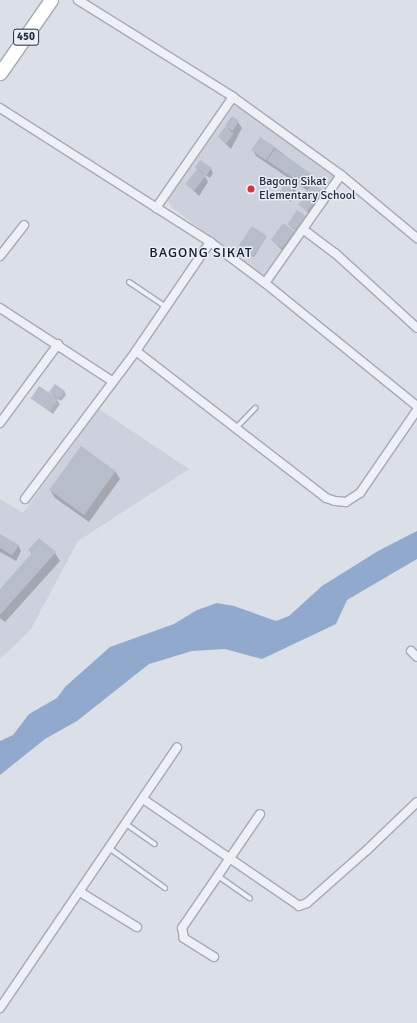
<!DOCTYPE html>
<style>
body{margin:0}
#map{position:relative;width:417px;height:1023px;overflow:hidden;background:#dbdfe7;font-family:Signika,sans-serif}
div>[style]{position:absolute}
.built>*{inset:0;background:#cdd1dd}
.water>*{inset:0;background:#91a9cc}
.shadow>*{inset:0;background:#0003}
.building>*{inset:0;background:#b8bdcb;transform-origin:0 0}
.roads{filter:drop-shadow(1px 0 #a4a9b5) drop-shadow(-1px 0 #a4a9b5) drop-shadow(0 1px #a4a9b5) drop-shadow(0 -1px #a4a9b5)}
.service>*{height:4px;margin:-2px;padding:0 2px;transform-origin:2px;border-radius:2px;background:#eef0f5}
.minor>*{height:8px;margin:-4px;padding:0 4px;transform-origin:4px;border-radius:4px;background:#eef0f5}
.primary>*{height:13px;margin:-6.5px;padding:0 6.5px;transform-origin:6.5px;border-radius:6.5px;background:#fff}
.dots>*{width:11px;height:11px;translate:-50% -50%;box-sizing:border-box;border:2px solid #eaeef5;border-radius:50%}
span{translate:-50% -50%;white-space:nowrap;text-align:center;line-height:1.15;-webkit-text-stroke:3px #eaeef5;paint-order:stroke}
.shield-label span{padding:1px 3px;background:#eaeef5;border:1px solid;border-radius:3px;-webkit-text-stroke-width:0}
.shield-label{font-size:11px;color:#232b3f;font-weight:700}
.poi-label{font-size:12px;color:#232b3f}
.left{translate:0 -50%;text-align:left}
.quarter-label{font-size:14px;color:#161c2f;letter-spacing:1px}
</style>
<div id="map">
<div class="built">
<i style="clip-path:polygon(239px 105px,335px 175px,335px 179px,267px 275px,261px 275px,170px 206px,168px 199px,234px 106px)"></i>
<i style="clip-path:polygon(99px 409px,189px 469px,78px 541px,31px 629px,0 659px,0 499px,23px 513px)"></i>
</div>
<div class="water">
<i style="clip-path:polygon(417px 531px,417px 559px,347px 600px,336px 624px,262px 659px,225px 649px,192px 651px,149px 664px,77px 721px,45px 739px,0 775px,0 741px,13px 735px,29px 714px,57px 698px,65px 687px,110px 647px,174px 624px,197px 610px,217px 603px,234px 606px,276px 621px,289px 616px,322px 586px,378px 551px)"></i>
</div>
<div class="shadow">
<i style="clip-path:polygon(238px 122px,242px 128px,231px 149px,219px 137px,230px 132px,226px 126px)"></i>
<i style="clip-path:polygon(274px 147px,311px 175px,315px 181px,312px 184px,326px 199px,319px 208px,313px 203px,317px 210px,312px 217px,300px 204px,310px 201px,306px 194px,308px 191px,256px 156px,253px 150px)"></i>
<i style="clip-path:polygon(196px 167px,211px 169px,213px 173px,210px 178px,204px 174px,208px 182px,199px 196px,187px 184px,198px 170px)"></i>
<i style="clip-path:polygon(294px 187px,297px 193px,291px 202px,280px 192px)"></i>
<i style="clip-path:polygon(305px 216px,308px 222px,300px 235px,288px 224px)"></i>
<i style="clip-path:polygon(293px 232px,296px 238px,285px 253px,272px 240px)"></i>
<i style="clip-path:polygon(266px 237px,254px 257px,240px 248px)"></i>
<i style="clip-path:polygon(64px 391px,66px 395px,61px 401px,56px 398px,60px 404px,53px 414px,30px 397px,54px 398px,51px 392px)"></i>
<i style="clip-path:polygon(115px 471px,120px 479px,89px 522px,55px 498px,50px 490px)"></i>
<i style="clip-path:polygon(0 535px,18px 545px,21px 551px,16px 561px,0 552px)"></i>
<i style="clip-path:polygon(30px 550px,55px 553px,60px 561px,5px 622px,0 618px,0 591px,32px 555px)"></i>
</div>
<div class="building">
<i style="left:232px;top:116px;width:9px;height:12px;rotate:36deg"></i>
<i style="left:225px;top:127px;width:11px;height:12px;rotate:38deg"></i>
<i style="left:260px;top:137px;width:18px;height:16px;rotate:34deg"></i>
<i style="left:275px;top:149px;width:45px;height:14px;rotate:34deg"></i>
<i style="left:200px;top:160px;width:14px;height:9px;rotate:34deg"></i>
<i style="left:197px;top:169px;width:11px;height:19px;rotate:38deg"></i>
<i style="left:286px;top:181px;width:10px;height:13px;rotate:29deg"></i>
<i style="left:313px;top:183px;width:14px;height:14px;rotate:39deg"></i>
<i style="left:305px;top:196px;width:11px;height:11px;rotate:38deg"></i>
<i style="left:297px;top:210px;width:11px;height:17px;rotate:34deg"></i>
<i style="left:283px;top:223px;width:14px;height:21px;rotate:36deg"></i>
<i style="left:252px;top:226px;width:18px;height:25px;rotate:34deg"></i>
<i style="clip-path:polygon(55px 384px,65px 391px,59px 398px,49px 392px)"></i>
<i style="left:39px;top:386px;width:23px;height:15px;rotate:34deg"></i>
<i style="left:81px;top:446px;width:43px;height:54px;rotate:36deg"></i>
<i style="clip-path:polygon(0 534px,19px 545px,12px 555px,0 548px)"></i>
<i style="clip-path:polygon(39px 538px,56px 552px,0 615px,0 589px,32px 553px,28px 550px)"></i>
</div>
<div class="roads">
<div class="service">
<i style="left:129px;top:282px;width:45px;rotate:34deg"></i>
<i style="left:236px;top:428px;width:28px;rotate:-46deg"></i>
<i style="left:126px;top:824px;width:35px;rotate:35deg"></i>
<i style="left:109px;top:848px;width:69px;rotate:35.5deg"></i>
<i style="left:218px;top:876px;width:39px;rotate:35deg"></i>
</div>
<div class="minor">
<i style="left:78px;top:0;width:183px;rotate:32deg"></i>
<i style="left:233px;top:97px;width:133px;rotate:35.8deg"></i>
<i style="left:341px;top:175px;width:99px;rotate:39.7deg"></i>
<i style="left:0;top:108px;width:249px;rotate:32.5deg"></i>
<i style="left:210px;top:242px;width:69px;rotate:36.7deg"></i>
<i style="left:265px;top:283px;width:196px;rotate:39deg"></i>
<i style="left:156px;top:208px;width:135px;rotate:-55.3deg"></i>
<i style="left:304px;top:230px;width:39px;rotate:37deg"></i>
<i style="left:335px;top:253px;width:111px;rotate:42.4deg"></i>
<i style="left:0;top:256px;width:39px;rotate:-52deg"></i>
<i style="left:265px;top:283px;width:132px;rotate:-54.9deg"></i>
<i style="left:0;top:308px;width:134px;rotate:33.1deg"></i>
<i style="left:136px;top:351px;width:240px;rotate:37.7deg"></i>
<i style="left:326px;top:498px;width:9px;rotate:18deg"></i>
<i style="left:335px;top:501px;width:11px;rotate:5deg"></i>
<i style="left:346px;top:502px;width:17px;rotate:-33deg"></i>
<i style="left:360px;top:493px;width:101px;rotate:-55.5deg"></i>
<i style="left:0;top:423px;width:98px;rotate:-53.7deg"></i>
<i style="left:25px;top:499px;width:185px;rotate:-53.1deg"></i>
<i style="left:136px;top:351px;width:132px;rotate:-55.8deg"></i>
<i style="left:411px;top:651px;width:8px;rotate:45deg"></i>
<i style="left:143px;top:799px;width:189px;rotate:34.4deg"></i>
<i style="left:299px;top:906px;width:9px;rotate:-21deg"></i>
<i style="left:307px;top:903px;width:80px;rotate:-41.5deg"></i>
<i style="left:367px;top:850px;width:69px;rotate:-43.8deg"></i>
<i style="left:80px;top:892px;width:67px;rotate:31.6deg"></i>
<i style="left:214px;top:957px;width:36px;rotate:-148deg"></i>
<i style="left:184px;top:938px;width:10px;rotate:-101deg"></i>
<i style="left:182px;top:928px;width:138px;rotate:-55.6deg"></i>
<i style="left:0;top:1008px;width:315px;rotate:-55.8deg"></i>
</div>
<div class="primary">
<i style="left:0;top:73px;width:89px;rotate:-55.1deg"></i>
</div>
</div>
<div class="dots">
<i style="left:251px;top:189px;background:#dc303b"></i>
</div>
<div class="shield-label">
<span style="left:26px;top:37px">450</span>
</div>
<div class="poi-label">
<span class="left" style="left:259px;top:189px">Bagong Sikat<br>Elementary School</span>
</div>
<div class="quarter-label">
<span style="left:201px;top:253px">BAGONG SIKAT</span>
</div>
</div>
